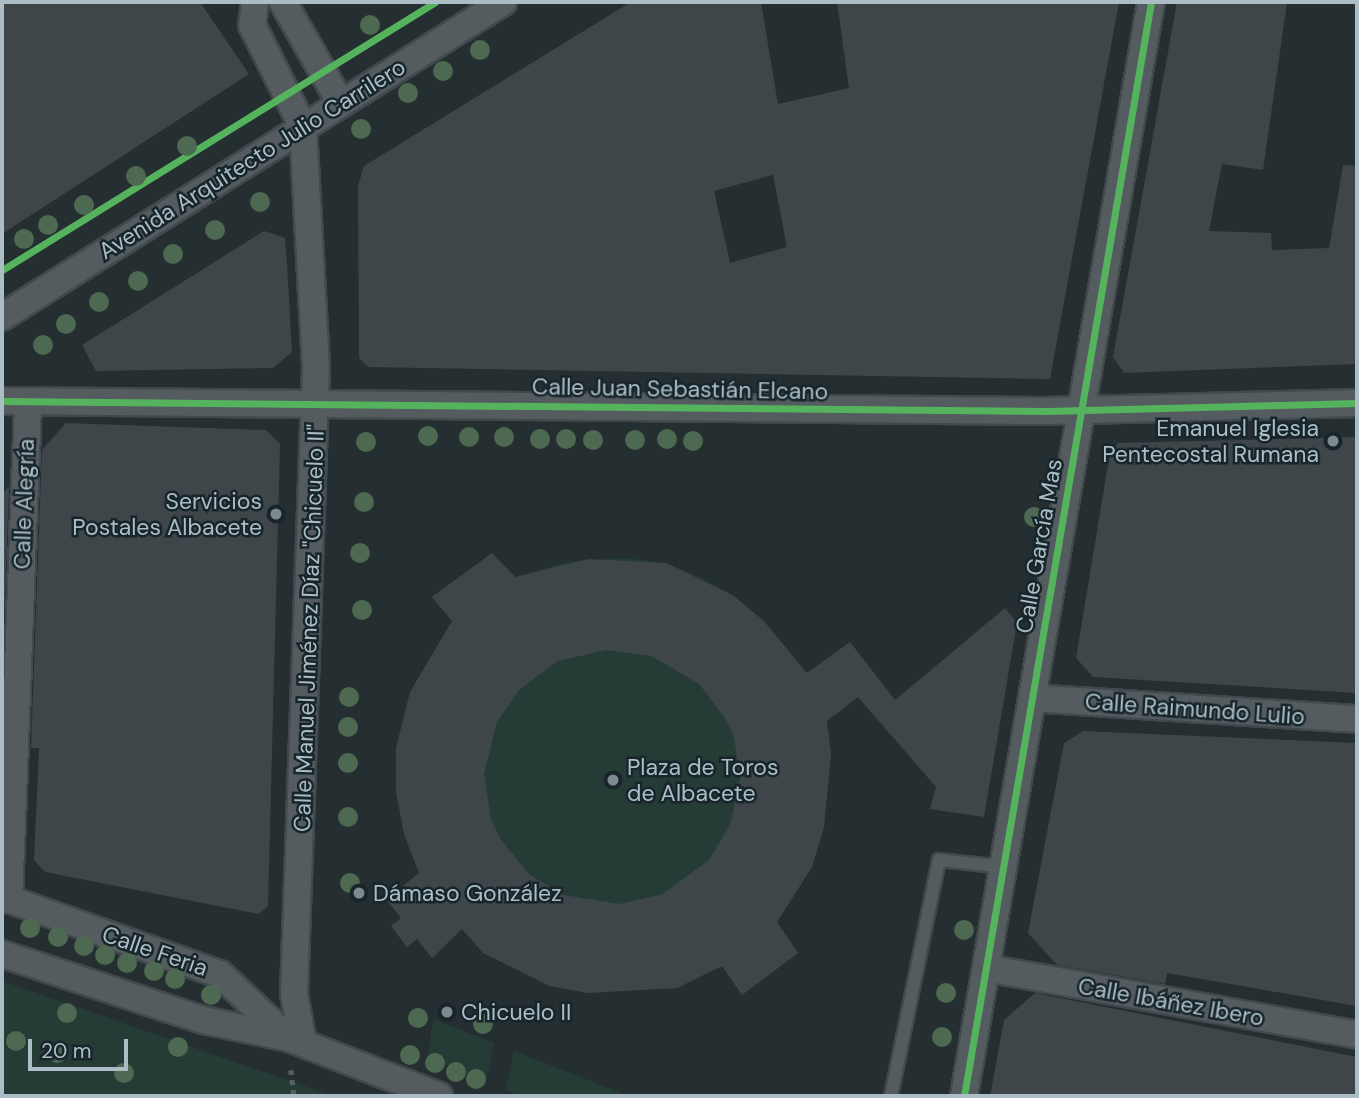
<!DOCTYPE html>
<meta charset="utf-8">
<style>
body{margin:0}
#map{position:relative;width:1359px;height:1098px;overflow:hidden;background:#252e31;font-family:"DM Sans",sans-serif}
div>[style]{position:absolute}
.green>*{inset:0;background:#253c36}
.building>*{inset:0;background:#3e4649}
.path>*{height:4.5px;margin-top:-2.25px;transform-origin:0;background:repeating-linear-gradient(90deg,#576164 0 5px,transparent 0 10px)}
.roads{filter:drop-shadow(2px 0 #42494c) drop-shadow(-2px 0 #42494c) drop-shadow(0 2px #42494c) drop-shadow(0 -2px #42494c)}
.lane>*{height:12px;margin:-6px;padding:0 6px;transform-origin:6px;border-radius:6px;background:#545c60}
.street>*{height:26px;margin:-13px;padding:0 13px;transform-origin:13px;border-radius:13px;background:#545c60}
.cycleway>*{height:7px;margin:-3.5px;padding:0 3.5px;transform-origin:3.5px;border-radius:3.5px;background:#56b35d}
.trees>*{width:20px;height:20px;margin:-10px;border-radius:50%;background:#4e6951}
.dots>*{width:19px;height:19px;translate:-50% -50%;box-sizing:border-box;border:4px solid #18262c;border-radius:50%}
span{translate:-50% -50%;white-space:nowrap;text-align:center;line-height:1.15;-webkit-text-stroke:5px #18262c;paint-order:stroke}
.street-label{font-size:23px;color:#acbdc5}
.poi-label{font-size:23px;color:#acbdc5}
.right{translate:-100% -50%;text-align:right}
.left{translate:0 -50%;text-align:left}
.frame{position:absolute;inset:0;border:4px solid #acbdc5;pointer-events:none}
.scale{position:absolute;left:28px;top:1039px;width:100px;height:32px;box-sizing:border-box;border:4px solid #acbdc5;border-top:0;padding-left:9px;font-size:21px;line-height:24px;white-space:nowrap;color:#acbdc5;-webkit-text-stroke:5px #18262c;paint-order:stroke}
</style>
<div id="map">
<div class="green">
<i style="clip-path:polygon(492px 553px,515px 577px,567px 562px,626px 558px,666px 563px,700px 577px,734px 596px,764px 621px,827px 721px,831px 754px,824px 827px,812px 867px,777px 922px,798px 953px,742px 995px,722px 966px,677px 988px,588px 993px,550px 986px,483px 953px,462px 929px,432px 958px,418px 939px,407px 947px,391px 926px,401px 918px,419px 873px,404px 834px,396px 791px,396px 748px,410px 692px,452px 621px,432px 597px)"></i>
<i style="clip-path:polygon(2px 981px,34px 992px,333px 1096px,2px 1096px)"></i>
<i style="clip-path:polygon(433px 1019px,494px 1043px,486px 1082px,428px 1057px)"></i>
<i style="clip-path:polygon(514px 1051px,629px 1096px,522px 1096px,506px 1090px)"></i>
</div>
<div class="building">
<i style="clip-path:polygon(2px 2px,200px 2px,249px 74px,2px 234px)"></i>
<i style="clip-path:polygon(evenodd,631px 2px,761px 2px,778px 104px,849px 88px,837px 2px,1119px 2px,1050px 379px,368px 367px,359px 358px,358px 186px,364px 166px,631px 2px,773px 175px,787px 247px,730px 263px,714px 191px,773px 175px)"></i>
<i style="clip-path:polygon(1177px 2px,1287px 3px,1263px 170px,1222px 164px,1209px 231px,1271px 233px,1272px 250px,1329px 248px,1343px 165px,1357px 166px,1357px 364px,1124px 373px,1113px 357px)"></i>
<i style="clip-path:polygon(264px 231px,285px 238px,287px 264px,292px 352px,273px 368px,96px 371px,82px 345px)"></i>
<i style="clip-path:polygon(66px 423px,266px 430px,280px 444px,268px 906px,258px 914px,45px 872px,34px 860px,39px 748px,31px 748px,42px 450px)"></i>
<i style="clip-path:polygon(1357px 437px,1357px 693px,1093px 677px,1076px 658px,1110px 453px,1118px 443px)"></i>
<i style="clip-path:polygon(9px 486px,2px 676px,2px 494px)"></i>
<i style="clip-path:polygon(evenodd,492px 553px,515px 577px,588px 559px,666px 563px,734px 596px,764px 621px,807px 673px,850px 642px,895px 700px,1005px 608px,1017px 623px,984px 817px,930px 809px,936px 787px,858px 697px,827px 721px,831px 754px,824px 827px,812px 867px,777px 922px,798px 953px,742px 995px,722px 966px,677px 988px,588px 993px,550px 986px,483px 953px,462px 929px,432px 958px,417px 939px,407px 947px,391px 926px,401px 918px,386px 899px,419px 873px,404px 834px,396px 791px,396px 748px,410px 692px,452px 621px,432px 597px,492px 553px,606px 650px,652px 656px,699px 684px,725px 718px,734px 737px,740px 780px,730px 825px,709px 860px,663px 894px,620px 904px,564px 895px,530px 875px,501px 840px,491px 819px,484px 774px,497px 722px,519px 690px,558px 661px,606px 650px)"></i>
<i style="clip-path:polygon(1083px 731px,1357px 743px,1357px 1006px,1167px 973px,1165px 984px,1057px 965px,1028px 933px,1064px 743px)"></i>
<i style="clip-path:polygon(1035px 993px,1357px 1057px,1357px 1096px,990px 1096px,1004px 1020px)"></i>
</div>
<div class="path">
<i style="left:291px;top:1070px;width:26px;rotate:83deg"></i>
</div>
<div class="roads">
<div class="lane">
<i style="left:891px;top:1096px;width:241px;rotate:-78.5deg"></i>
<i style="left:939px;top:860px;width:64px;rotate:6.2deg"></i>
</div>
<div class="street">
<i style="left:255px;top:2px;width:23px;rotate:97deg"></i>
<i style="left:252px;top:25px;width:114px;rotate:63.4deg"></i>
<i style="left:303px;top:127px;width:240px;rotate:86.9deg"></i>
<i style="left:316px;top:367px;width:627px;rotate:92.01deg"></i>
<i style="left:294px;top:994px;width:50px;rotate:79.6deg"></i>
<i style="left:283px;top:2px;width:115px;rotate:60.3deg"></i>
<i style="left:2px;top:317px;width:592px;rotate:-32.16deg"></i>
<i style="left:2px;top:401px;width:1045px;rotate:0.55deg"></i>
<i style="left:1047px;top:411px;width:310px;rotate:-1.5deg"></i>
<i style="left:1032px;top:698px;width:326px;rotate:3.7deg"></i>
<i style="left:2px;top:897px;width:231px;rotate:19.5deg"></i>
<i style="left:220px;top:974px;width:92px;rotate:43.2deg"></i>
<i style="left:9px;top:900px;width:499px;rotate:-87.8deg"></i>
<i style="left:2px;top:954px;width:212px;rotate:18.2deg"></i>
<i style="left:203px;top:1020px;width:88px;rotate:11.8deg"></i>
<i style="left:289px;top:1038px;width:161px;rotate:21.1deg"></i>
<i style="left:986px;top:968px;width:377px;rotate:10.2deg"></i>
<i style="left:964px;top:1096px;width:1110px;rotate:-80.3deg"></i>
</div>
</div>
<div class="cycleway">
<i style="left:2px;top:270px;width:509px;rotate:-31.75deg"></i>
<i style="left:2px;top:401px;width:1045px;rotate:0.55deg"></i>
<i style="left:1047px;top:411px;width:310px;rotate:-1.5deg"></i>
<i style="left:964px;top:1096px;width:1110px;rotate:-80.3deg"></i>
</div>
<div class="trees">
<i style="left:370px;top:25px"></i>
<i style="left:480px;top:50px"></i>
<i style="left:443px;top:71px"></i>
<i style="left:408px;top:93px"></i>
<i style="left:361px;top:129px"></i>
<i style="left:187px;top:146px"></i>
<i style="left:136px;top:176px"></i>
<i style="left:260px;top:202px"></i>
<i style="left:84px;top:205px"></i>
<i style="left:48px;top:225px"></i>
<i style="left:215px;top:230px"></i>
<i style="left:24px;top:239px"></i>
<i style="left:173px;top:254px"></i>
<i style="left:138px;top:281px"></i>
<i style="left:99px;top:302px"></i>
<i style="left:66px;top:324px"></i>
<i style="left:43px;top:345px"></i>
<i style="left:428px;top:436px"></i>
<i style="left:469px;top:437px"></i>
<i style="left:504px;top:437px"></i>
<i style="left:540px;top:439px"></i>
<i style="left:566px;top:439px"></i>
<i style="left:667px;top:439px"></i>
<i style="left:593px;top:440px"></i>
<i style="left:635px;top:440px"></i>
<i style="left:693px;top:441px"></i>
<i style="left:366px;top:442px"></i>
<i style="left:364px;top:502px"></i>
<i style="left:1034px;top:517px"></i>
<i style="left:360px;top:553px"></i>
<i style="left:362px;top:610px"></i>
<i style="left:349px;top:697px"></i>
<i style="left:348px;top:727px"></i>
<i style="left:348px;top:763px"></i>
<i style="left:348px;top:817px"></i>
<i style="left:350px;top:883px"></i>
<i style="left:30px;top:928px"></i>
<i style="left:964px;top:930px"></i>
<i style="left:58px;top:937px"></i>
<i style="left:84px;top:946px"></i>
<i style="left:105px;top:955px"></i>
<i style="left:127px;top:963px"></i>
<i style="left:154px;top:971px"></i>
<i style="left:175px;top:979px"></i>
<i style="left:946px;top:993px"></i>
<i style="left:211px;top:995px"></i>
<i style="left:67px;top:1013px"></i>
<i style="left:418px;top:1018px"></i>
<i style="left:483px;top:1024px"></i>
<i style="left:942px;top:1037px"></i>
<i style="left:16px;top:1041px"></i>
<i style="left:178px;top:1047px"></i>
<i style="left:57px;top:1053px"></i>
<i style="left:410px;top:1055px"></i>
<i style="left:435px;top:1063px"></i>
<i style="left:456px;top:1072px"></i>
<i style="left:124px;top:1073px"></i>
<i style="left:476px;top:1079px"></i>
</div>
<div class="dots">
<i style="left:1333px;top:441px;background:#7d8b91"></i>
<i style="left:276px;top:514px;background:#7d8b91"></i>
<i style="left:613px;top:780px;background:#7d8b91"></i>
<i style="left:359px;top:893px;background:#7d8b91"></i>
<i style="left:447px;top:1012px;background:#7d8b91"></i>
</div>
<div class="street-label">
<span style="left:252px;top:159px;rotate:-32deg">Avenida Arquitecto Julio Carrilero</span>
<span style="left:680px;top:389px;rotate:1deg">Calle Juan Sebastián Elcano</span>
<span style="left:24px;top:504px;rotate:-88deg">Calle Alegría</span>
<span style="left:1039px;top:546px;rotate:-80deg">Calle García Mas</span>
<span style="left:309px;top:628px;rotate:-88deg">Calle Manuel Jiménez Díaz "Chicuelo II"</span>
<span style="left:1195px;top:709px;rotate:4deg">Calle Raimundo Lulio</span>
<span style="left:155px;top:951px;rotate:19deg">Calle Feria</span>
<span style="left:1171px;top:1002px;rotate:10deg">Calle Ibáñez Ibero</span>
</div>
<div class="poi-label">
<span class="right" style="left:1319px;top:441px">Emanuel Iglesia<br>Pentecostal Rumana</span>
<span class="right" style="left:262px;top:514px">Servicios<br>Postales Albacete</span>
<span class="left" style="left:627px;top:780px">Plaza de Toros<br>de Albacete</span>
<span class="left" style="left:373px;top:893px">Dámaso González</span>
<span class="left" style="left:461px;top:1012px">Chicuelo II</span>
</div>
<div class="frame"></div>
<div class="scale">20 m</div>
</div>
